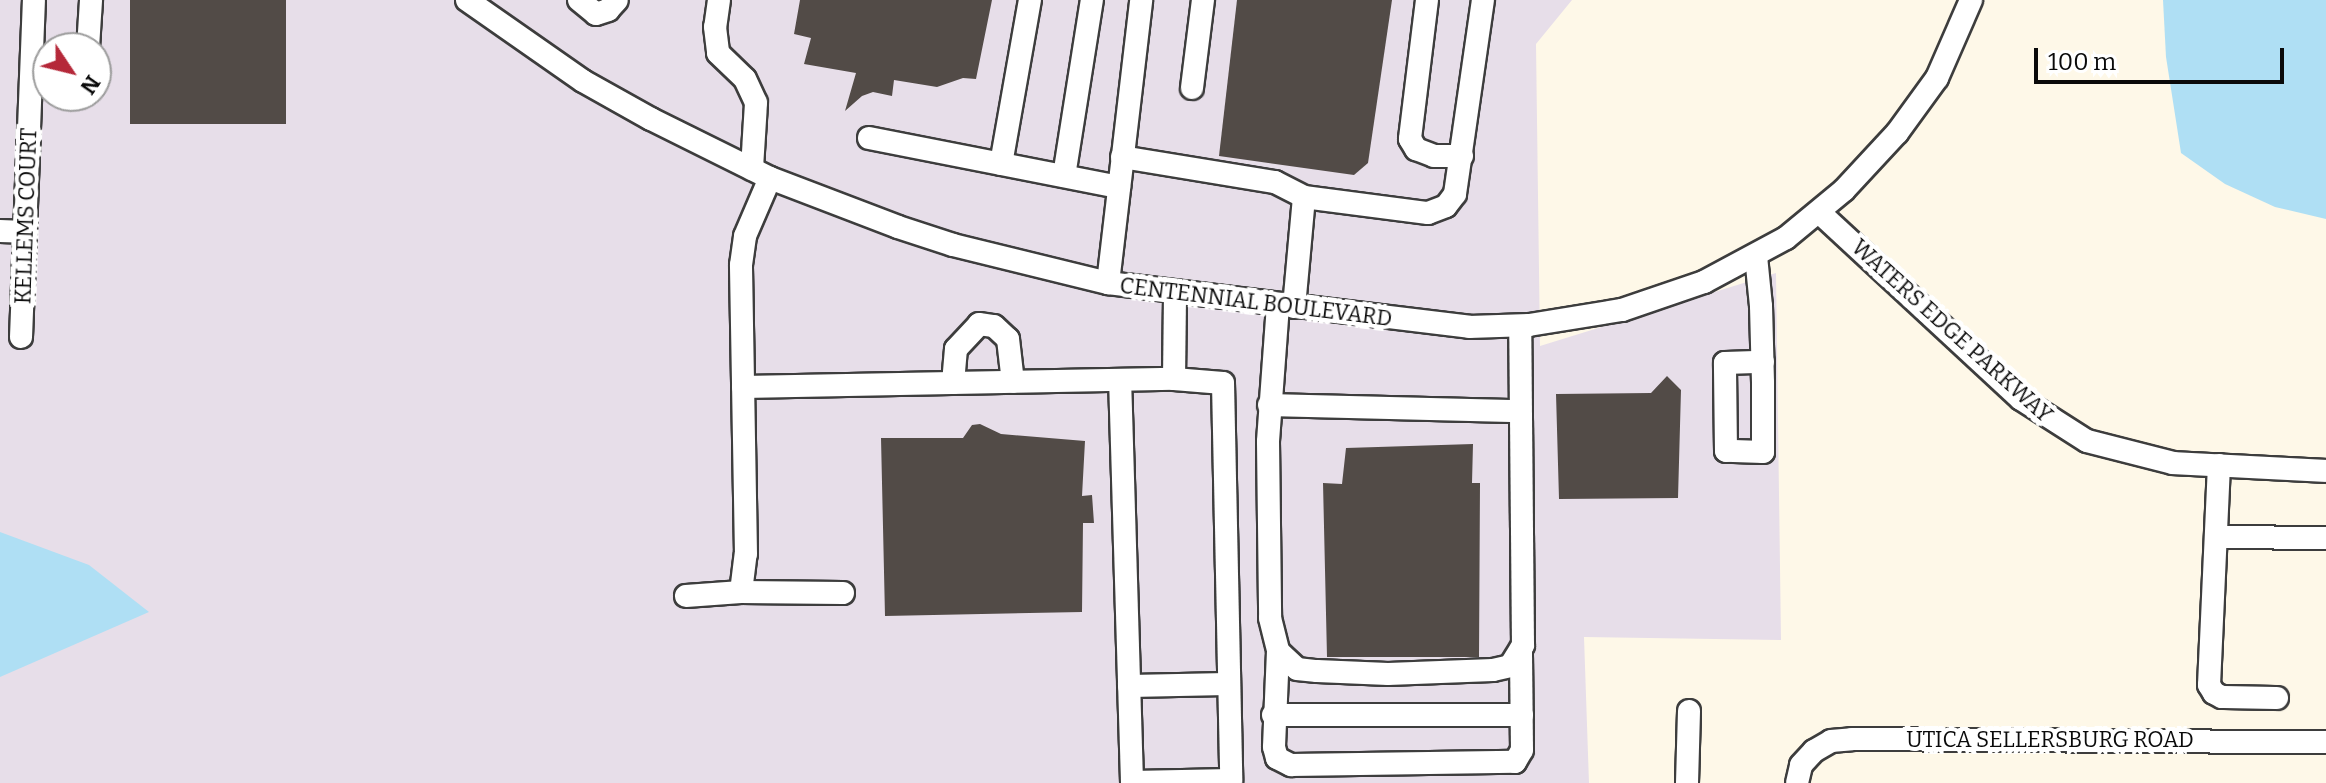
<!DOCTYPE html>
<style>
body{margin:0}
#map{position:relative;width:2326px;height:783px;overflow:hidden;background:#fef8e8;font-family:Bitter,serif}
div>[style]{position:absolute}
.industrial>*{inset:0;background:#e7dee9}
.water>*{inset:0;background:#afdff4}
.building>*{inset:0;background:#524b47;transform-origin:0 0}
.roads{filter:drop-shadow(2px 0 #3d3d3d) drop-shadow(-2px 0 #3d3d3d) drop-shadow(0 2px #3d3d3d) drop-shadow(0 -2px #3d3d3d)}
.minor>*{height:22px;margin:-11px;padding:0 11px;transform-origin:11px;border-radius:11px;background:#fff}
span{translate:-50% -50%;white-space:nowrap;text-align:center;line-height:1.15;-webkit-text-stroke:8px #fff;paint-order:stroke}
.street-label{font-size:22px;color:#0a0a0a}
.north{position:absolute;left:32px;top:32px;width:80px;height:80px;box-sizing:border-box;background:#fff;border:2px solid #9d9d9d;border-radius:50%;rotate:125deg;font-size:22px;font-weight:700;line-height:32px;text-align:center;color:#0a0a0a}
.north::after{content:'';display:block;margin:auto;width:28px;height:36px;background:#b52839;clip-path:polygon(50% 0,100% 100%,50% 72%,0 100%)}
.scale{position:absolute;left:2034px;top:48px;width:250px;height:36px;box-sizing:border-box;border:4px solid #0a0a0a;border-top:0;padding-left:10px;font-size:24px;line-height:28px;white-space:nowrap;color:#0a0a0a;-webkit-text-stroke:6px #fff;paint-order:stroke}
</style>
<div id="map">
<div class="industrial">
<i style="clip-path:polygon(evenodd,0 0,1572px 0,1536px 44px,1540px 346px,1776px 273px,1781px 640px,1584px 637px,1589px 783px,0 783px,0 0,48px 48px,96px 48px,96px 96px,48px 96px,48px 48px)"></i>
</div>
<div class="water">
<i style="clip-path:polygon(2163px 0,2326px 0,2326px 219px,2275px 207px,2225px 184px,2181px 153px,2166px 57px)"></i>
<i style="clip-path:polygon(0 532px,89px 565px,149px 612px,0 677px)"></i>
</div>
<div class="building">
<i style="left:130px;top:0;width:156px;height:124px"></i>
<i style="clip-path:polygon(800px 0,992px 0,976px 79px,963px 78px,937px 87px,894px 80px,892px 96px,873px 92px,862px 96px,845px 111px,856px 73px,804px 64px,811px 38px,794px 34px)"></i>
<i style="clip-path:polygon(1237px 0,1392px 0,1368px 163px,1354px 175px,1219px 156px)"></i>
<i style="clip-path:polygon(1667px 376px,1681px 390px,1678px 498px,1559px 499px,1556px 394px,1651px 393px)"></i>
<i style="clip-path:polygon(980px 424px,1001px 434px,1085px 441px,1082px 496px,1092px 495px,1094px 523px,1083px 523px,1082px 612px,885px 616px,881px 438px,963px 438px,972px 425px)"></i>
<i style="clip-path:polygon(1473px 444px,1472px 483px,1480px 483px,1479px 657px,1327px 657px,1323px 483px,1342px 484px,1346px 448px)"></i>
</div>
<div class="roads">
<div class="minor">
<i style="left:467px;top:0;width:141px;rotate:34.9deg"></i>
<i style="left:583px;top:81px;width:78px;rotate:29.2deg"></i>
<i style="left:651px;top:119px;width:133px;rotate:26.4deg"></i>
<i style="left:770px;top:178px;width:137px;rotate:20.9deg"></i>
<i style="left:898px;top:227px;width:58px;rotate:18.1deg"></i>
<i style="left:953px;top:245px;width:160px;rotate:13.8deg"></i>
<i style="left:1108px;top:283px;width:364px;rotate:6.9deg"></i>
<i style="left:1469px;top:327px;width:60px;rotate:-1.9deg"></i>
<i style="left:1529px;top:325px;width:94px;rotate:-9.2deg"></i>
<i style="left:1622px;top:310px;width:87px;rotate:-18.9deg"></i>
<i style="left:1704px;top:282px;width:93px;rotate:-28.2deg"></i>
<i style="left:1786px;top:238px;width:75px;rotate:-39.6deg"></i>
<i style="left:1844px;top:190px;width:78px;rotate:-47.1deg"></i>
<i style="left:1897px;top:133px;width:68px;rotate:-54deg"></i>
<i style="left:1937px;top:78px;width:85px;rotate:-66.4deg"></i>
<i style="left:579px;top:0;width:22px;rotate:39deg"></i>
<i style="left:596px;top:14px;width:13px;rotate:-18deg"></i>
<i style="left:608px;top:10px;width:13px;rotate:-48deg"></i>
<i style="left:719px;top:0;width:27px;rotate:98deg"></i>
<i style="left:715px;top:27px;width:26px;rotate:83deg"></i>
<i style="left:718px;top:53px;width:37px;rotate:44deg"></i>
<i style="left:745px;top:79px;width:26px;rotate:65deg"></i>
<i style="left:756px;top:103px;width:66px;rotate:93.5deg"></i>
<i style="left:1427px;top:0;width:140px;rotate:97deg"></i>
<i style="left:1410px;top:139px;width:12px;rotate:59deg"></i>
<i style="left:1416px;top:149px;width:19px;rotate:21deg"></i>
<i style="left:1434px;top:156px;width:28px"></i>
<i style="left:88px;top:48px;width:48px;rotate:-86.4deg"></i>
<i style="left:1192px;top:88px;width:89px;rotate:-82.9deg"></i>
<i style="left:869px;top:138px;width:255px;rotate:11.1deg"></i>
<i style="left:1122px;top:157px;width:155px;rotate:9.3deg"></i>
<i style="left:1275px;top:182px;width:33px;rotate:27deg"></i>
<i style="left:1001px;top:164px;width:167px;rotate:-80deg"></i>
<i style="left:1064px;top:176px;width:178px;rotate:-81deg"></i>
<i style="left:1820px;top:213px;width:274px;rotate:42.8deg"></i>
<i style="left:2021px;top:399px;width:78px;rotate:32.5deg"></i>
<i style="left:2087px;top:441px;width:89px;rotate:14.3deg"></i>
<i style="left:2173px;top:463px;width:153px;rotate:3deg"></i>
<i style="left:0;top:231px;width:25px;rotate:2deg"></i>
<i style="left:1756px;top:256px;width:50px;rotate:84.3deg"></i>
<i style="left:1761px;top:306px;width:77px;rotate:88.5deg"></i>
<i style="left:1763px;top:383px;width:69px;rotate:90deg"></i>
<i style="left:1763px;top:452px;width:37px;rotate:-178deg"></i>
<i style="left:1726px;top:451px;width:88px;rotate:-90.7deg"></i>
<i style="left:1725px;top:363px;width:38px;rotate:-2deg"></i>
<i style="left:1108px;top:283px;width:285px;rotate:-83.3deg"></i>
<i style="left:1278px;top:305px;width:137px;rotate:94.2deg"></i>
<i style="left:1268px;top:442px;width:176px;rotate:89.3deg"></i>
<i style="left:1270px;top:618px;width:34px;rotate:76deg"></i>
<i style="left:1278px;top:651px;width:26px;rotate:43deg"></i>
<i style="left:1297px;top:669px;width:20px;rotate:6deg"></i>
<i style="left:1317px;top:671px;width:71px;rotate:2.4deg"></i>
<i style="left:1388px;top:674px;width:105px;rotate:-2.2deg"></i>
<i style="left:1493px;top:670px;width:17px;rotate:-13deg"></i>
<i style="left:1510px;top:666px;width:25px;rotate:-58deg"></i>
<i style="left:1523px;top:645px;width:319px;rotate:-90.5deg"></i>
<i style="left:1294px;top:307px;width:110px;rotate:-84.8deg"></i>
<i style="left:1304px;top:197px;width:125px;rotate:7.4deg"></i>
<i style="left:1428px;top:213px;width:19px;rotate:-21deg"></i>
<i style="left:1446px;top:206px;width:15px;rotate:-53deg"></i>
<i style="left:1455px;top:194px;width:196px;rotate:-81.8deg"></i>
<i style="left:21px;top:337px;width:337px;rotate:-87.8deg"></i>
<i style="left:1174px;top:379px;width:86px;rotate:-89.3deg"></i>
<i style="left:953px;top:383px;width:34px;rotate:-85deg"></i>
<i style="left:956px;top:349px;width:34px;rotate:-47deg"></i>
<i style="left:979px;top:324px;width:15px;rotate:8deg"></i>
<i style="left:994px;top:326px;width:19px;rotate:43deg"></i>
<i style="left:1008px;top:339px;width:43px;rotate:83.4deg"></i>
<i style="left:743px;top:387px;width:431px;rotate:-1.1deg"></i>
<i style="left:1174px;top:379px;width:49px;rotate:4.7deg"></i>
<i style="left:1223px;top:383px;width:397px;rotate:88.8deg"></i>
<i style="left:1231px;top:780px;width:99px;rotate:178.8deg"></i>
<i style="left:1132px;top:782px;width:402px;rotate:-91.7deg"></i>
<i style="left:1269px;top:405px;width:251px;rotate:1.4deg"></i>
<i style="left:2219px;top:465px;width:220px;rotate:92.6deg"></i>
<i style="left:2209px;top:685px;width:9px;rotate:58deg"></i>
<i style="left:2214px;top:693px;width:9px;rotate:27deg"></i>
<i style="left:2222px;top:697px;width:55px;rotate:1deg"></i>
<i style="left:2216px;top:537px;width:110px;rotate:0.5deg"></i>
<i style="left:741px;top:592px;width:102px;rotate:0.6deg"></i>
<i style="left:686px;top:596px;width:55px;rotate:-4.2deg"></i>
<i style="left:741px;top:592px;width:38px;rotate:-83deg"></i>
<i style="left:746px;top:554px;width:289px;rotate:-91deg"></i>
<i style="left:741px;top:265px;width:29px;rotate:-82deg"></i>
<i style="left:745px;top:236px;width:63px;rotate:-66.7deg"></i>
<i style="left:1278px;top:651px;width:96px;rotate:92.4deg"></i>
<i style="left:1274px;top:747px;width:11px;rotate:75deg"></i>
<i style="left:1277px;top:758px;width:16px;rotate:27deg"></i>
<i style="left:1291px;top:765px;width:224px;rotate:-0.8deg"></i>
<i style="left:1515px;top:762px;width:14px;rotate:-60deg"></i>
<i style="left:1522px;top:750px;width:101px;rotate:-90.6deg"></i>
<i style="left:1129px;top:686px;width:99px;rotate:-1.2deg"></i>
<i style="left:1273px;top:715px;width:249px"></i>
<i style="left:1687px;top:783px;width:72px;rotate:-88.4deg"></i>
<i style="left:1797px;top:783px;width:18px;rotate:-77deg"></i>
<i style="left:1801px;top:765px;width:19px;rotate:-47deg"></i>
<i style="left:1814px;top:751px;width:20px;rotate:-30deg"></i>
<i style="left:1831px;top:741px;width:21px;rotate:-5deg"></i>
<i style="left:1852px;top:739px;width:474px;rotate:0.4deg"></i>
</div>
</div>
<div class="street-label">
<span style="left:26px;top:216px;rotate:-88deg">KELLEMS COURT</span>
<span style="left:1256px;top:302px;rotate:7deg">CENTENNIAL BOULEVARD</span>
<span style="left:1952px;top:331px;rotate:42deg">WATERS EDGE PARKWAY</span>
<span style="left:2050px;top:740px">UTICA SELLERSBURG ROAD</span>
</div>
<div class="north">N</div>
<div class="scale">100 m</div>
</div>
